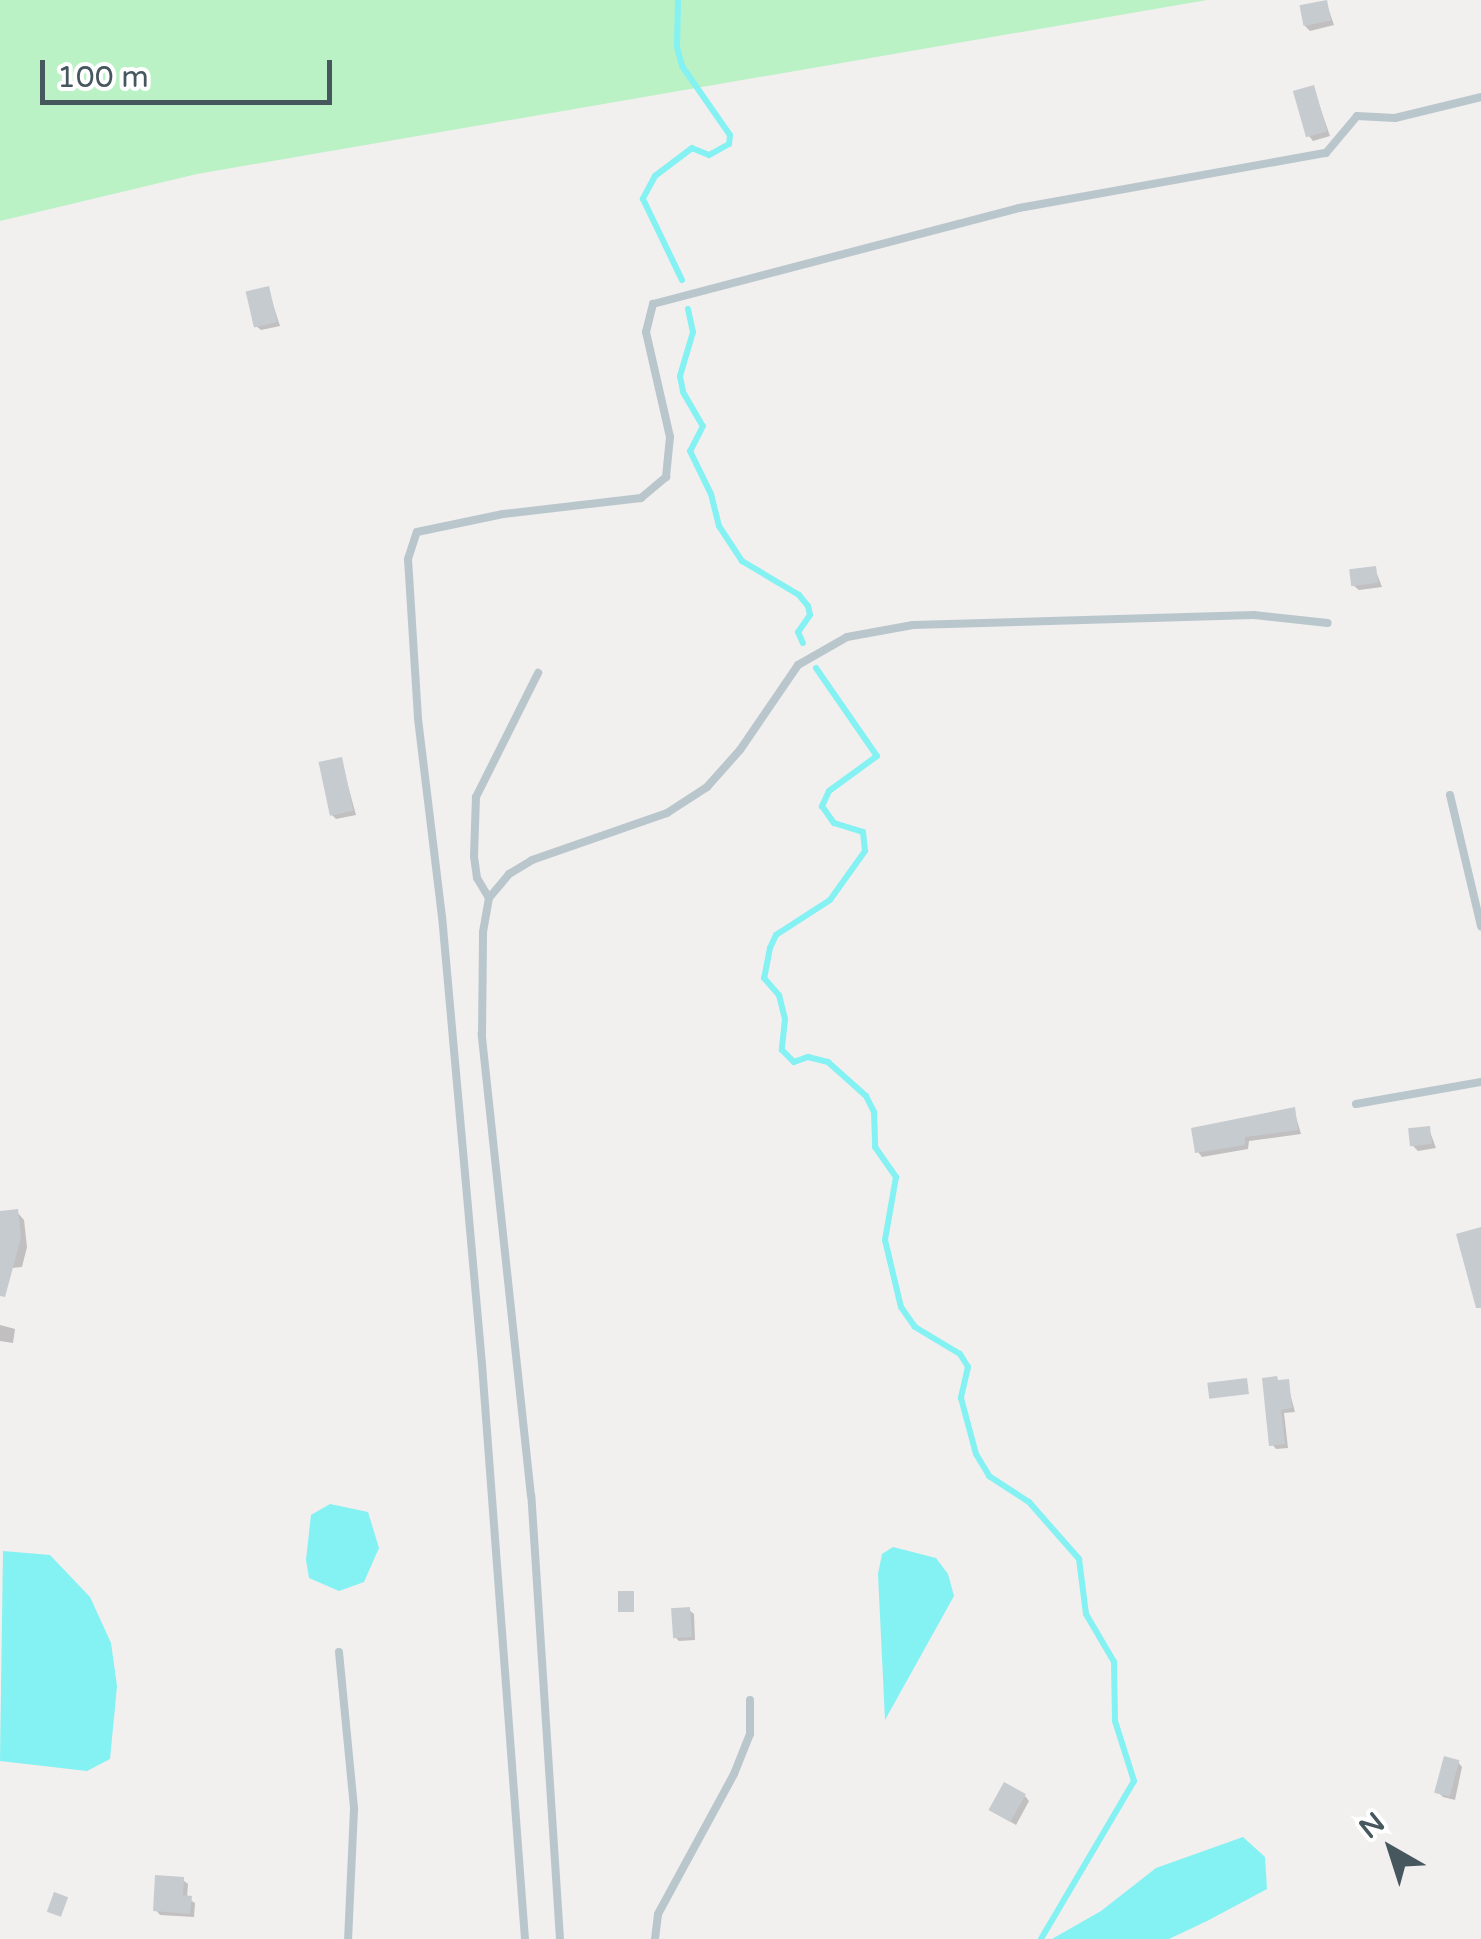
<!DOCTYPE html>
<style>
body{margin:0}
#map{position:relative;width:1481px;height:1939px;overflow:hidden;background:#f2efef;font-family:"Varela Round",sans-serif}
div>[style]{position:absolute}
.green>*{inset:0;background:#baf2c5}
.water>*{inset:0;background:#84f1f2}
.shadow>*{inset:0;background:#0003}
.stream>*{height:6px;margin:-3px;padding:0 3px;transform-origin:3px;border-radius:3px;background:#84f1f2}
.building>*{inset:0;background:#c6cbcf;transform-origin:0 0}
.lane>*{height:8px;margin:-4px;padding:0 4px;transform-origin:4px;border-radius:4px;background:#b9c7cd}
span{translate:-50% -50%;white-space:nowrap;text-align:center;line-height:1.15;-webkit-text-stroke:9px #fff;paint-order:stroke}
.north{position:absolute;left:1341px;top:1799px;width:100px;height:100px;-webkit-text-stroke:8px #fff;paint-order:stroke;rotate:321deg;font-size:28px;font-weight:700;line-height:40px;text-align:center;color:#46575e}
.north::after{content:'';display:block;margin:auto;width:35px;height:45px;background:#46575e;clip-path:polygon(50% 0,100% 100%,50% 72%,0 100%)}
.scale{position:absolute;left:40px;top:60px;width:292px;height:45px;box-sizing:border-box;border:5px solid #46575e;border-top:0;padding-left:12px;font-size:30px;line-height:35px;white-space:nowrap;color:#46575e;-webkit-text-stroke:8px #fff;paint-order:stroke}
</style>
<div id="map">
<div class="green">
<i style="clip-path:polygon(0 0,1207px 0,197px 174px,0 221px)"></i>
</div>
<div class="water">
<i style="clip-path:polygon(330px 1504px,368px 1512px,379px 1548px,364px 1582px,339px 1591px,309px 1578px,306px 1560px,311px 1515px)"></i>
<i style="clip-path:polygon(893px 1547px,936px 1558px,948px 1574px,954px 1596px,885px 1720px,878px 1574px,882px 1554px)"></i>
<i style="clip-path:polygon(3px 1551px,50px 1555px,90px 1597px,111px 1643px,117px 1686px,110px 1759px,87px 1771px,0 1761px)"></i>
<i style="clip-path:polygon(1243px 1837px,1265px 1857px,1267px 1889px,1207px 1921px,1169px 1939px,1052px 1939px,1101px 1911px,1156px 1868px)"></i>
</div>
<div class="shadow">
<i style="clip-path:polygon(1326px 2px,1334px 25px,1310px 31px,1305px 26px)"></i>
<i style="clip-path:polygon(1313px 87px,1330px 136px,1313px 141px,1309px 136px)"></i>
<i style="clip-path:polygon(268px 289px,280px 326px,261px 330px,256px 326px)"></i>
<i style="clip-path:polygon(1375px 569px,1382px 587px,1359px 590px,1354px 586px)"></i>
<i style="clip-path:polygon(341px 760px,356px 815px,336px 819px,332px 815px)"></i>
<i style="clip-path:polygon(1294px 1110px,1301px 1134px,1249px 1141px,1248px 1149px,1202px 1157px,1198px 1152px)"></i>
<i style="clip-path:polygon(1429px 1129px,1436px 1148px,1418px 1151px,1413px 1146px)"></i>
<i style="clip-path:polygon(17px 1212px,24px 1220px,27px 1247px,22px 1267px,0 1269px,0 1214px)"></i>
<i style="clip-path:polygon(0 1325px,15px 1329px,13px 1343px,0 1341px)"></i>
<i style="clip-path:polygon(1287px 1382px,1295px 1412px,1284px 1413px,1288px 1448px,1276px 1449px,1272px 1444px)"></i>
<i style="clip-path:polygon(689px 1610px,694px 1614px,695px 1640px,679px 1641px,674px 1636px)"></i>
<i style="clip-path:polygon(1458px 1762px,1462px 1767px,1455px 1800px,1443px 1797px,1438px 1792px)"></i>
<i style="clip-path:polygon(1025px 1796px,1029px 1801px,1016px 1825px,997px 1814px)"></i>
<i style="clip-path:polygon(183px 1880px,188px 1884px,187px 1898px,195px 1903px,194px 1917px,160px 1915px,156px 1910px)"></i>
</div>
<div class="stream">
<i style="left:678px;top:0;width:47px;rotate:91.2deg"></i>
<i style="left:677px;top:47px;width:20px;rotate:75deg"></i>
<i style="left:682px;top:66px;width:84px;rotate:55.2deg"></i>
<i style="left:730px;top:135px;width:9px;rotate:96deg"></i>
<i style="left:729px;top:144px;width:23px;rotate:151deg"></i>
<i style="left:709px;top:155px;width:18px;rotate:-158deg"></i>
<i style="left:692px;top:148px;width:46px;rotate:142.9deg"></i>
<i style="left:655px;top:176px;width:26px;rotate:118deg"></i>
<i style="left:643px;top:199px;width:90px;rotate:64.3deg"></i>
<i style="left:688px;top:309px;width:24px;rotate:78deg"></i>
<i style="left:693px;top:332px;width:46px;rotate:106.5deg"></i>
<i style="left:680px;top:376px;width:16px;rotate:79deg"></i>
<i style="left:683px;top:392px;width:39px;rotate:60deg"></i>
<i style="left:703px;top:426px;width:28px;rotate:117deg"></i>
<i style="left:690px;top:451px;width:48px;rotate:64deg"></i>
<i style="left:711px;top:494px;width:33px;rotate:76deg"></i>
<i style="left:719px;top:526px;width:42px;rotate:56.7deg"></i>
<i style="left:742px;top:561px;width:66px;rotate:30.8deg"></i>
<i style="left:799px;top:595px;width:14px;rotate:51deg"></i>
<i style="left:808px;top:606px;width:9px;rotate:77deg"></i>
<i style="left:810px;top:615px;width:21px;rotate:125deg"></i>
<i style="left:798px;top:632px;width:12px;rotate:66deg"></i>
<i style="left:816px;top:668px;width:107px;rotate:55.3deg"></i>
<i style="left:877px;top:756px;width:59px;rotate:143.9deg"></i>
<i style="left:829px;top:791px;width:17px;rotate:115deg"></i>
<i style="left:822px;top:806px;width:21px;rotate:55deg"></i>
<i style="left:834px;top:823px;width:30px;rotate:17deg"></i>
<i style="left:863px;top:832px;width:19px;rotate:84deg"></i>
<i style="left:865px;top:851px;width:60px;rotate:125.5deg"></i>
<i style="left:830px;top:900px;width:64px;rotate:147.1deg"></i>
<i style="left:776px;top:935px;width:14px;rotate:115deg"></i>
<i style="left:770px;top:948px;width:31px;rotate:101deg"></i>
<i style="left:764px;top:978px;width:23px;rotate:49deg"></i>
<i style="left:779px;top:995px;width:25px;rotate:76deg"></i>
<i style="left:785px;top:1019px;width:31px;rotate:96deg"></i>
<i style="left:782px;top:1050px;width:17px;rotate:45deg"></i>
<i style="left:794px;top:1062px;width:15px;rotate:-20deg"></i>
<i style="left:808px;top:1057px;width:21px;rotate:14deg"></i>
<i style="left:828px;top:1062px;width:51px;rotate:41.8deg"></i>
<i style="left:866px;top:1096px;width:18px;rotate:63deg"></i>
<i style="left:874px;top:1112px;width:35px;rotate:88deg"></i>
<i style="left:875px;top:1147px;width:37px;rotate:55deg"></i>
<i style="left:896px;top:1177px;width:64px;rotate:99.9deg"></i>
<i style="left:885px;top:1240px;width:69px;rotate:76.6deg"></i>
<i style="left:901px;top:1307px;width:24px;rotate:55deg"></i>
<i style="left:915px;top:1327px;width:52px;rotate:31deg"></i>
<i style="left:960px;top:1354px;width:15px;rotate:58deg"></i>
<i style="left:968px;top:1367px;width:32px;rotate:103deg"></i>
<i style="left:961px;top:1398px;width:58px;rotate:75deg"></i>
<i style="left:976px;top:1454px;width:26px;rotate:59deg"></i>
<i style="left:989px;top:1476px;width:48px;rotate:33deg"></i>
<i style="left:1029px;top:1502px;width:76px;rotate:48.7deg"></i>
<i style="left:1079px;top:1559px;width:55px;rotate:82.7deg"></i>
<i style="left:1086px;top:1614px;width:56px;rotate:59.7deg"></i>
<i style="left:1114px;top:1662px;width:59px;rotate:89deg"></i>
<i style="left:1115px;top:1721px;width:63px;rotate:72.4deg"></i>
<i style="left:1134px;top:1781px;width:183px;rotate:120.5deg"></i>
</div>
<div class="building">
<i style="left:1327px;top:0;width:21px;height:28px;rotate:79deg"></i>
<i style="left:1314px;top:85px;width:48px;height:22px;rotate:74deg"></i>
<i style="left:269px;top:286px;width:37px;height:24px;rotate:77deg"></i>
<i style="left:1376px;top:566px;width:17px;height:27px;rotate:83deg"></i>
<i style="left:342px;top:757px;width:55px;height:24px;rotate:78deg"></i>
<i style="clip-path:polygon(1295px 1107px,1298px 1130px,1245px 1137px,1245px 1145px,1195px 1153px,1191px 1128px)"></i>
<i style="left:1430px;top:1126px;width:18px;height:22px;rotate:84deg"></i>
<i style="clip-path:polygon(18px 1209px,21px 1238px,5px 1297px,0 1296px,0 1211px)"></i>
<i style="clip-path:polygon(1481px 1227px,1481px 1308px,1476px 1308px,1456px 1234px)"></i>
<i style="clip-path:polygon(1277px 1376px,1278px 1380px,1289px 1379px,1292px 1408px,1281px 1410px,1285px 1444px,1269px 1446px,1262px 1378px)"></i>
<i style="left:1247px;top:1378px;width:16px;height:40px;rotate:83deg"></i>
<i style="left:618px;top:1591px;width:16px;height:21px"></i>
<i style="left:690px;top:1607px;width:30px;height:19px;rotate:86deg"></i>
<i style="left:1444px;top:1756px;width:16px;height:38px;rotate:15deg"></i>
<i style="left:1004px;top:1782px;width:25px;height:32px;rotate:29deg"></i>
<i style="clip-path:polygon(155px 1875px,184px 1877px,183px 1895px,192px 1896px,190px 1914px,153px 1911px)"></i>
<i style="left:54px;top:1892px;width:15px;height:21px;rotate:20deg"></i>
</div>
<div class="lane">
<i style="left:1450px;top:795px;width:135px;rotate:76.7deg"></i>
<i style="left:489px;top:898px;width:23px;rotate:-121deg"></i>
<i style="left:477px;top:878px;width:22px;rotate:-98deg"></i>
<i style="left:474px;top:856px;width:59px;rotate:-88.1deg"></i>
<i style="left:476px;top:797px;width:139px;rotate:-63.4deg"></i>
<i style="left:1356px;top:1104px;width:127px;rotate:-10deg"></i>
<i style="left:339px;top:1652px;width:158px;rotate:84.5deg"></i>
<i style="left:354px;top:1809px;width:130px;rotate:92.6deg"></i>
<i style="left:525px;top:1939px;width:577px;rotate:-94.28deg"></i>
<i style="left:482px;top:1364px;width:449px;rotate:-95.1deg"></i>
<i style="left:442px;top:917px;width:200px;rotate:-96.9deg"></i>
<i style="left:418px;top:718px;width:159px;rotate:-93.6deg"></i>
<i style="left:408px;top:559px;width:28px;rotate:-72deg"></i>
<i style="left:417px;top:532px;width:88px;rotate:-11.8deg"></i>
<i style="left:503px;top:514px;width:139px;rotate:-6.6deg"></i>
<i style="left:641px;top:498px;width:33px;rotate:-40deg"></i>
<i style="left:666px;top:477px;width:40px;rotate:-84.3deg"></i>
<i style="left:670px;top:437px;width:108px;rotate:-102.9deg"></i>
<i style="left:646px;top:332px;width:29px;rotate:-76deg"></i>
<i style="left:653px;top:304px;width:378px;rotate:-14.7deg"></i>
<i style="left:1019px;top:208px;width:312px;rotate:-10.2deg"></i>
<i style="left:1326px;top:153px;width:48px;rotate:-50deg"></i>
<i style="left:1357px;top:116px;width:38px;rotate:3deg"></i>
<i style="left:1395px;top:118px;width:89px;rotate:-13.7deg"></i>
<i style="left:560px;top:1939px;width:444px;rotate:-93.7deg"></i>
<i style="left:531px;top:1496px;width:465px;rotate:-96.1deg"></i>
<i style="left:482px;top:1034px;width:102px;rotate:-89.4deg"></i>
<i style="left:483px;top:932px;width:35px;rotate:-80deg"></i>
<i style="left:489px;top:898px;width:31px;rotate:-50deg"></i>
<i style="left:509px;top:874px;width:27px;rotate:-31deg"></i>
<i style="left:532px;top:860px;width:143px;rotate:-19.2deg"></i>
<i style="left:667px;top:813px;width:48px;rotate:-33deg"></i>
<i style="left:707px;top:787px;width:50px;rotate:-48.3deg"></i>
<i style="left:740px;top:750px;width:103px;rotate:-55.7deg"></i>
<i style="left:798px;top:665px;width:56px;rotate:-29.7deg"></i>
<i style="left:847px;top:637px;width:67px;rotate:-10.3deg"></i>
<i style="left:913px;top:625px;width:341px;rotate:-1.7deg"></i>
<i style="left:1254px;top:615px;width:74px;rotate:6.2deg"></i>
<i style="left:655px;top:1939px;width:25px;rotate:-83deg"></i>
<i style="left:658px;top:1914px;width:159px;rotate:-61.5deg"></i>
<i style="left:734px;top:1774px;width:43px;rotate:-68.2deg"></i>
<i style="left:750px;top:1734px;width:34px;rotate:-90deg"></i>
</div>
<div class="north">N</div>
<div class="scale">100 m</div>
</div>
